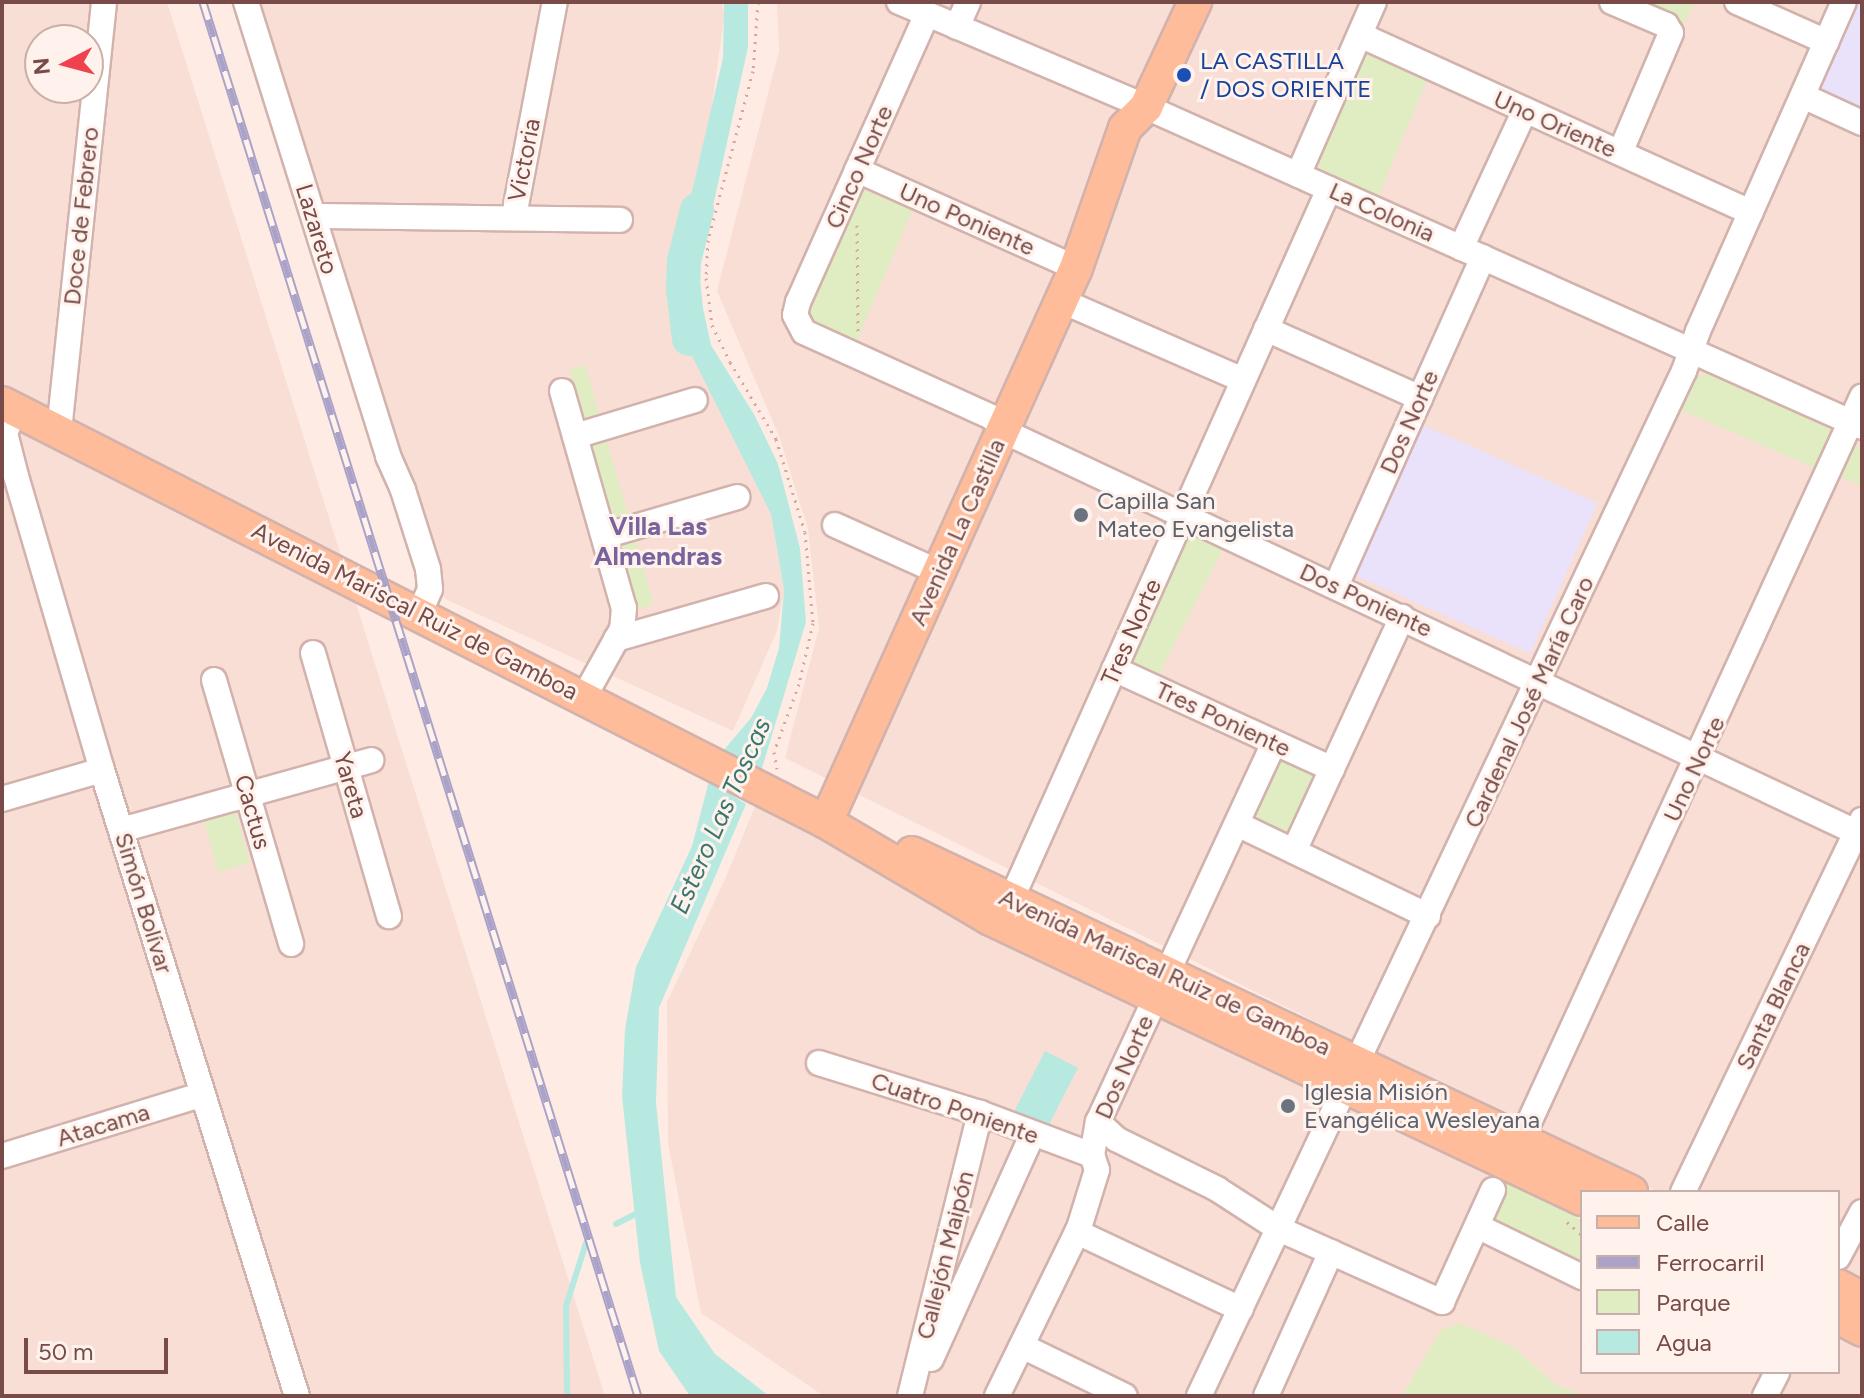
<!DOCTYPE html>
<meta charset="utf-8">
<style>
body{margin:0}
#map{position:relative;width:1864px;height:1398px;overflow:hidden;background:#feece4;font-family:Figtree,sans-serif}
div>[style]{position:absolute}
.residential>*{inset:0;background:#f8ded5}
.education>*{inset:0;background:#eae1fa;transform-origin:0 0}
.green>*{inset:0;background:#e0edc2;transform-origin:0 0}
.water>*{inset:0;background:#b7e9e1;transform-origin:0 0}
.stream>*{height:6px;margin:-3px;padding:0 3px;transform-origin:3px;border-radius:3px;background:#b7e9e1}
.river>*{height:34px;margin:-17px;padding:0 17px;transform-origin:17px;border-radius:17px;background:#b7e9e1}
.path>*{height:3px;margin-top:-1.5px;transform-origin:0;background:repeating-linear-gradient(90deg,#daa39d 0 2px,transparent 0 8px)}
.roads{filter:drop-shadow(2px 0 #d2b2ac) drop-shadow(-2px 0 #d2b2ac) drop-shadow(0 2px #d2b2ac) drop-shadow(0 -2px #d2b2ac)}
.minor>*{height:24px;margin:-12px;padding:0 12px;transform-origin:12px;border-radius:12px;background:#fff}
.major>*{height:32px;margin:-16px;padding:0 16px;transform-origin:16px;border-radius:16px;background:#ffbc9a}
.rail>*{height:9px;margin-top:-4.5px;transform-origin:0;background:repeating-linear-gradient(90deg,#fff2ec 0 18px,#aba2c8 0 36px);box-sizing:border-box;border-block:2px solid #aba2c8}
.dots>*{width:22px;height:22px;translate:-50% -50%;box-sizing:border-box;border:4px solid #fff2ec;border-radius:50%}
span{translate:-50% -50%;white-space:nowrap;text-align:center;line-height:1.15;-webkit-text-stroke:6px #fff2ec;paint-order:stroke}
.transit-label{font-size:24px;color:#164399}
.left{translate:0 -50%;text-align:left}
.street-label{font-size:24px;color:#784b48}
.worship-label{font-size:24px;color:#5b616d}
.neighbourhood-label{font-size:26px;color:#78639c;font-weight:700}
.water-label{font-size:26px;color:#38776f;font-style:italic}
.frame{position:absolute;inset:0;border:4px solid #784b48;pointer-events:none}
.legend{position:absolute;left:1580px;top:1190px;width:260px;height:184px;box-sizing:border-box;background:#fff2ec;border:2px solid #c9afaa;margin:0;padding:10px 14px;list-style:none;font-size:24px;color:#784b48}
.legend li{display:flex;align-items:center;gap:16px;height:40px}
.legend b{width:40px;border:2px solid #c9afaa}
.north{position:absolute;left:24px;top:24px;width:80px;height:80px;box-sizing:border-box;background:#fff2ec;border:2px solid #c9afaa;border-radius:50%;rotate:264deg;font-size:22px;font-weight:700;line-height:32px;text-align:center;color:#784b48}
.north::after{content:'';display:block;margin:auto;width:28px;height:36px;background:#ef424e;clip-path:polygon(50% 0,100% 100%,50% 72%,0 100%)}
.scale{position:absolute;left:24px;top:1338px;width:144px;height:36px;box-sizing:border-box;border:4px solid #784b48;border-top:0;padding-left:10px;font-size:24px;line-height:28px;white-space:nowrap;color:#784b48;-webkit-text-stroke:6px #fff2ec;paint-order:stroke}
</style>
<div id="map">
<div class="residential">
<i style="clip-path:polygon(evenodd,2px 2px,167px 2px,605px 1396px,2px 1396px,2px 2px,40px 40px,88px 40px,88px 88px,40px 88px,40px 40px)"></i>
<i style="clip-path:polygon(257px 2px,722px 2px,724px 17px,711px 113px,687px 213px,682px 310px,765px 479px,784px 590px,777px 631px,733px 731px,445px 599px,415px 521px)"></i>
<i style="clip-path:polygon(777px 2px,1862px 2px,1862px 1294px,1838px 1282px,1838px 1192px,1658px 1192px,785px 758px,819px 628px,808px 529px,779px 436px,717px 291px,779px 51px)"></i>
<i style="clip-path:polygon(760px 794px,1507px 1175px,1582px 1222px,1582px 1372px,1838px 1372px,1838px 1334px,1862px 1346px,1862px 1396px,1589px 1396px,1556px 1385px,1515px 1348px,1441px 1331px,1402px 1396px,824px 1396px,701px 1313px,668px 1143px,667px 1002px,725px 879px)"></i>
</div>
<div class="education">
<i style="clip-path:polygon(1858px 2px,1862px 2px,1862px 109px,1818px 88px)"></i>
<i style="left:1423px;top:425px;width:191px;height:165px;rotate:24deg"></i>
</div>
<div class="green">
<i style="clip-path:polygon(1643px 2px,1695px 2px,1685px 23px)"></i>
<i style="clip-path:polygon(1371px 52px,1428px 77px,1378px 197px,1323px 175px,1317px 158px,1360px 58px)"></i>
<i style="left:857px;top:187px;width:60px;height:141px;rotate:23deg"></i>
<i style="left:585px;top:365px;width:249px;height:16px;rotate:74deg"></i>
<i style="clip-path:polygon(1712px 373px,1825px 424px,1833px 437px,1822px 471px,1681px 410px,1694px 377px)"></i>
<i style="clip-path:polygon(1862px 445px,1862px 486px,1841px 477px,1852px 448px)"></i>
<i style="left:1187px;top:531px;width:40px;height:144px;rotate:27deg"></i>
<i style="left:1281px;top:757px;width:41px;height:67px;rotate:25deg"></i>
<i style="left:236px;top:812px;width:53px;height:33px;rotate:75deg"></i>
<i style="clip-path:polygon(1507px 1175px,1566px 1204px,1582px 1222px,1582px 1268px,1487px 1221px)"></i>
<i style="clip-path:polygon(1460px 1323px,1515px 1348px,1556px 1385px,1589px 1396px,1402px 1396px,1441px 1330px)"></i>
</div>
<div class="water">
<i style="clip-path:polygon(724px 2px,748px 2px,748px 47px,699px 270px,703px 308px,711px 345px,755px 416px,778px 464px,800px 548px,806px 622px,759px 778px,717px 758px,751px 718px,767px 688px,779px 648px,784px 590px,771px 514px,690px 352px,682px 310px,687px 213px,723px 58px)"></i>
<i style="clip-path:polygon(709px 781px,746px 804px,659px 1008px,656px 1103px,676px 1297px,715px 1354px,769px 1396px,690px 1396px,659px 1351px,640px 1263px,622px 1096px,625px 1029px,636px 967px,692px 846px)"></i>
<i style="left:1045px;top:1051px;width:37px;height:67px;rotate:27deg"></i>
</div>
<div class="stream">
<i style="left:616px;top:1224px;width:28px;rotate:-27deg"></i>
<i style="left:567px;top:1396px;width:90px;rotate:-90.6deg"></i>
<i style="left:566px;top:1306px;width:66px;rotate:-72.4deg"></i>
</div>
<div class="river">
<i style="left:689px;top:339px;width:50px;rotate:-96.8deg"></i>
<i style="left:683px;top:289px;width:28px;rotate:-88deg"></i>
<i style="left:684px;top:261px;width:53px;rotate:-75.7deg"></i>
</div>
<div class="path">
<i style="left:758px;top:2px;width:69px;rotate:94.1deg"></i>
<i style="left:753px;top:71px;width:175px;rotate:104.9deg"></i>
<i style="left:708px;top:240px;width:38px;rotate:93deg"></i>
<i style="left:706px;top:278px;width:47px;rotate:82.7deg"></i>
<i style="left:712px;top:325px;width:41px;rotate:64.1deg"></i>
<i style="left:730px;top:362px;width:90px;rotate:59.1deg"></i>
<i style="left:776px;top:439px;width:97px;rotate:72.7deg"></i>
<i style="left:805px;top:532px;width:91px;rotate:85deg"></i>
<i style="left:813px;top:623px;width:63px;rotate:102.9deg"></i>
<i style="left:799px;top:684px;width:72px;rotate:110.2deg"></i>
<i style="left:774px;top:752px;width:17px;rotate:80deg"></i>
<i style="left:857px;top:225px;width:108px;rotate:89.5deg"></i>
<i style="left:1567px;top:1222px;width:20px;rotate:41deg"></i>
</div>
<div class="roads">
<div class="minor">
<i style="left:246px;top:2px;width:476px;rotate:72.6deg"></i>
<i style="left:388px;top:456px;width:37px;rotate:66deg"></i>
<i style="left:403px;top:490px;width:83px;rotate:72.4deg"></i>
<i style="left:428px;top:569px;width:20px;rotate:84deg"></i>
<i style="left:430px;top:589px;width:26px;rotate:113deg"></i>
<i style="left:899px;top:2px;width:268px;rotate:23deg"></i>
<i style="left:1146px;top:107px;width:784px;rotate:24.08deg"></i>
<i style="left:1612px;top:2px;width:59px;rotate:23.1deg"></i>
<i style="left:1666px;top:25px;width:9px;rotate:58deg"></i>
<i style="left:1671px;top:33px;width:130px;rotate:113deg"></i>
<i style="left:1737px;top:2px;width:98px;rotate:24deg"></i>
<i style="left:927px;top:14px;width:316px;rotate:114.1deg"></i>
<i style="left:798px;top:302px;width:13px;rotate:103deg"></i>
<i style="left:795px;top:315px;width:19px;rotate:62deg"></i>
<i style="left:804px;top:332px;width:205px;rotate:24.4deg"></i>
<i style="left:991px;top:417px;width:30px;rotate:40deg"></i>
<i style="left:1014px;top:436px;width:930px;rotate:25.19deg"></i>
<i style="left:957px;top:27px;width:27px;rotate:-66deg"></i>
<i style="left:1360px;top:35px;width:429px;rotate:24.4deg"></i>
<i style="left:1803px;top:96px;width:65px;rotate:24.6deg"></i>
<i style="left:857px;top:170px;width:240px;rotate:24.1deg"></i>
<i style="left:1298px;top:175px;width:189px;rotate:-66.3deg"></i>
<i style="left:314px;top:216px;width:306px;rotate:0.7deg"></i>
<i style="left:514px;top:216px;width:218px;rotate:-79.2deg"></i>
<i style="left:1461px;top:248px;width:152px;rotate:-65.1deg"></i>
<i style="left:1062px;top:301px;width:197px;rotate:23.6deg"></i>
<i style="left:1266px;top:329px;width:169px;rotate:24.1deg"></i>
<i style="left:562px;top:391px;width:226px;rotate:74.1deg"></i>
<i style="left:624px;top:608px;width:21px;rotate:95deg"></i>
<i style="left:622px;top:629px;width:78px;rotate:119.2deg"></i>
<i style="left:16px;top:410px;width:25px;rotate:116deg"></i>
<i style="left:5px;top:433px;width:44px;rotate:75.7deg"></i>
<i style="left:16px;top:476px;width:306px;rotate:73.7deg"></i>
<i style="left:102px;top:770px;width:656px;rotate:72.7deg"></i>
<i style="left:59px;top:431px;width:431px;rotate:-84deg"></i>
<i style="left:575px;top:436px;width:125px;rotate:-16.7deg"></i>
<i style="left:835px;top:525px;width:114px;rotate:24.3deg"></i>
<i style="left:604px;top:536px;width:139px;rotate:-16.3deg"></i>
<i style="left:1336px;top:586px;width:360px;rotate:-65.9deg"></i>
<i style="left:616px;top:639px;width:156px;rotate:-16deg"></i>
<i style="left:313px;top:653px;width:274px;rotate:73.9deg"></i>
<i style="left:1114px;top:669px;width:240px;rotate:24.6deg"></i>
<i style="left:214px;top:680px;width:275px;rotate:73.7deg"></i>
<i style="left:2px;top:799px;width:104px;rotate:-16.2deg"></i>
<i style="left:1237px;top:824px;width:212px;rotate:25.7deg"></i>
<i style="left:121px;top:830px;width:260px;rotate:-15.6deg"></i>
<i style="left:1294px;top:851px;width:258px;rotate:-65.2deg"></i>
<i style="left:1011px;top:900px;width:779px;rotate:-65.9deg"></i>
<i style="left:819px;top:1063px;width:169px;rotate:17.3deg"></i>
<i style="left:980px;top:1113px;width:120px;rotate:20.6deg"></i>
<i style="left:1098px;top:1122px;width:25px;rotate:43deg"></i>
<i style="left:1116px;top:1139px;width:113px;rotate:26.3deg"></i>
<i style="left:1217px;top:1189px;width:74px;rotate:32.8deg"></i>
<i style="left:1279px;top:1229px;width:179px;rotate:24.1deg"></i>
<i style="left:1442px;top:1302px;width:123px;rotate:-65.5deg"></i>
<i style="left:1521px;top:1140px;width:818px;rotate:-65.35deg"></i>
<i style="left:2px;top:1156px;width:210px;rotate:-17.1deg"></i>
<i style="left:1683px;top:1192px;width:413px;rotate:-64.3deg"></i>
<i style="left:1477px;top:1226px;width:117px;rotate:25.9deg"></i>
<i style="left:1077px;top:1232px;width:181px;rotate:25.2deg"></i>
<i style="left:1838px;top:1257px;width:51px;rotate:-61.9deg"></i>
<i style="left:1022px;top:1346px;width:114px;rotate:25.9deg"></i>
<i style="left:931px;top:1359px;width:246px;rotate:-65.7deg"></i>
<i style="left:910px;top:1396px;width:292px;rotate:-76.1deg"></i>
<i style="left:997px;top:1396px;width:187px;rotate:-64deg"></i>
<i style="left:1079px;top:1228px;width:61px;rotate:-72.8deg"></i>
<i style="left:1097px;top:1170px;width:16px;rotate:-108deg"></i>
<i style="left:1092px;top:1155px;width:34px;rotate:-80deg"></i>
<i style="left:1098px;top:1122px;width:418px;rotate:-65.1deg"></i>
<i style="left:1199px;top:1396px;width:1134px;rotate:-64.68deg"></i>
<i style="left:1684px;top:371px;width:42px;rotate:-70.7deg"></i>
<i style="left:1698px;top:331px;width:360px;rotate:-66.1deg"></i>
<i style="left:1266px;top:1396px;width:158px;rotate:-65.7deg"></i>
<i style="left:1765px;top:1396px;width:27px;rotate:-63deg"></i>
</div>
<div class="major">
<i style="left:2px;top:403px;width:924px;rotate:26.95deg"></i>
<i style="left:826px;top:822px;width:191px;rotate:30.5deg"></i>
<i style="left:991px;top:919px;width:654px;rotate:25.35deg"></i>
<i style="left:826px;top:822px;width:608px;rotate:-65.71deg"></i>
<i style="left:1076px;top:268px;width:148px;rotate:-70.7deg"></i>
<i style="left:1125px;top:128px;width:30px;rotate:-45deg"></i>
<i style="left:1146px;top:107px;width:116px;rotate:-65deg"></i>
<i style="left:912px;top:853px;width:795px;rotate:25.24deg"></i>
<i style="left:1838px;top:1286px;width:27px;rotate:28deg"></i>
<i style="left:1838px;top:1317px;width:27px;rotate:28deg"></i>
</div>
</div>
<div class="rail">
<i style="left:203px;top:2px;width:1460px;rotate:72.67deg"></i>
</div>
<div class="dots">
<i style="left:1184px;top:75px;background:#1a4fb4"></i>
<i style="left:1081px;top:515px;background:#6b7280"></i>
<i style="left:1288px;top:1106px;background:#6b7280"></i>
</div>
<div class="transit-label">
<span class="left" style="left:1200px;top:75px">LA CASTILLA<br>/ DOS ORIENTE</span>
</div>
<div class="street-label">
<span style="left:1555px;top:124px;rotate:24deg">Uno Oriente</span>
<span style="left:524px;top:160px;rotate:-79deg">Victoria</span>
<span style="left:859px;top:167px;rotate:-66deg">Cinco Norte</span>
<span style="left:1382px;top:212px;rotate:24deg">La Colonia</span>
<span style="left:81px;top:216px;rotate:-84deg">Doce de Febrero</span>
<span style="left:967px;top:219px;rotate:24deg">Uno Poniente</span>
<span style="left:317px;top:229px;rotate:73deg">Lazareto</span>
<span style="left:1409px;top:422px;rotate:-66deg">Dos Norte</span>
<span style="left:957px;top:532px;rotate:-66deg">Avenida La Castilla</span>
<span style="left:1366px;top:600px;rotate:25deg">Dos Poniente</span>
<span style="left:415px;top:611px;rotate:27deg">Avenida Mariscal Ruiz de Gamboa</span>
<span style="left:1131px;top:632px;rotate:-66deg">Tres Norte</span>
<span style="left:1529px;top:702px;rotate:-65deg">Cardenal José María Caro</span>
<span style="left:1223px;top:719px;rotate:25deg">Tres Poniente</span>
<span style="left:1694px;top:769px;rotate:-65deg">Uno Norte</span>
<span style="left:351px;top:785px;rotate:74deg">Yareta</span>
<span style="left:253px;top:812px;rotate:74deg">Cactus</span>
<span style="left:144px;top:903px;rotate:73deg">Simón Bolívar</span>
<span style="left:1165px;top:972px;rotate:25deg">Avenida Mariscal Ruiz de Gamboa</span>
<span style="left:1773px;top:1006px;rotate:-64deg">Santa Blanca</span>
<span style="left:1124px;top:1067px;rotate:-66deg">Dos Norte</span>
<span style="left:955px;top:1108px;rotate:19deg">Cuatro Poniente</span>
<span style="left:103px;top:1125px;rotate:-17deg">Atacama</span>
<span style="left:945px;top:1255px;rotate:-76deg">Callejón Maipón</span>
</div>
<div class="worship-label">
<span class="left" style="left:1097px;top:515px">Capilla San<br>Mateo Evangelista</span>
<span class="left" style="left:1304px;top:1106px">Iglesia Misión<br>Evangélica Wesleyana</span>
</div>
<div class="neighbourhood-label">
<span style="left:658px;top:542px">Villa Las<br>Almendras</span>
</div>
<div class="water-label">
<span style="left:721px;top:816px;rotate:-66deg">Estero Las Toscas</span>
</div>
<div class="frame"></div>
<ul class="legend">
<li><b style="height:10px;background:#ffbc9a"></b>Calle</li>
<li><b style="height:10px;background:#aba2c8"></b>Ferrocarril</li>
<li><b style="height:22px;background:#e0edc2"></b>Parque</li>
<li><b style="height:22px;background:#b7e9e1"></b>Agua</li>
</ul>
<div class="north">N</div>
<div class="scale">50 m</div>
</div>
